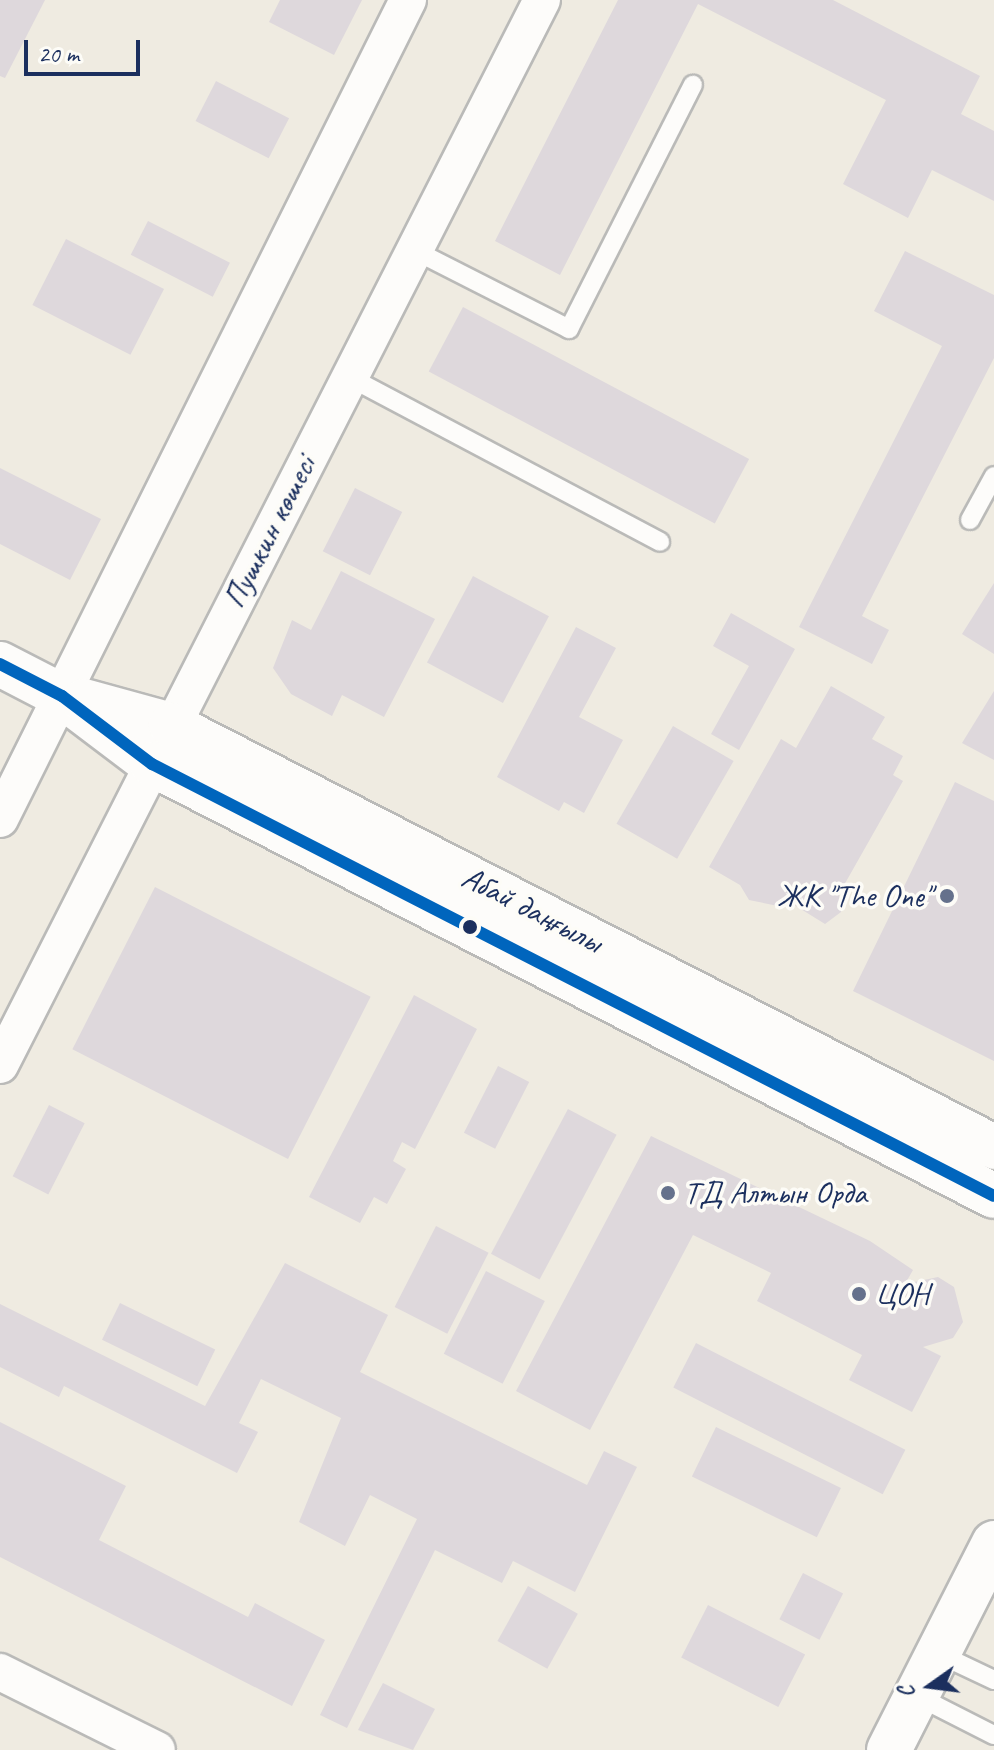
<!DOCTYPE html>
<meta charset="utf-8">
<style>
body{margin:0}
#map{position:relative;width:994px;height:1750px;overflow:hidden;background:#efebe1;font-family:Caveat,sans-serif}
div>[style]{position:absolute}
.building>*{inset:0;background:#ded8dc;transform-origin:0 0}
.roads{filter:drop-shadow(2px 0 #babab8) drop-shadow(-2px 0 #babab8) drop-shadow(0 2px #babab8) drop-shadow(0 -2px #babab8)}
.lane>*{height:18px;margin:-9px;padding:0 9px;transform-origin:9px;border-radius:9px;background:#fdfcfa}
.street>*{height:36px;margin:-18px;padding:0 18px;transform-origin:18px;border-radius:18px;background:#fdfcfa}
.secondary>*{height:44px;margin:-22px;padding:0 22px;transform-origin:22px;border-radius:22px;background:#fdfcfa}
.primary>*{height:44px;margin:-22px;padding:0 22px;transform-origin:22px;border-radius:22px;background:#fdfcfa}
.bus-1>*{height:12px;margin:-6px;padding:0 6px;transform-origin:6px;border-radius:6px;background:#0065bd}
.dots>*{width:22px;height:22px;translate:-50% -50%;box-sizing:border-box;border:4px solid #fdfcf7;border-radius:50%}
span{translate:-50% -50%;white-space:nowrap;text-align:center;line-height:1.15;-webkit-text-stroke:7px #fdfcf7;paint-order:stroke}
.street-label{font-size:32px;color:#1b2f5e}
.poi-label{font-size:32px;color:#1b2f5e}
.right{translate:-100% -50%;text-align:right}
.left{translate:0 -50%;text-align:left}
.north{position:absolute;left:890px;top:1646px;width:80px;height:80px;-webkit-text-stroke:6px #fdfcf7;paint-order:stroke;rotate:256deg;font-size:22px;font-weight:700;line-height:32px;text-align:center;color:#1b2f5e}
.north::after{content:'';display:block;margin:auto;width:28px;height:36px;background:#1b2f5e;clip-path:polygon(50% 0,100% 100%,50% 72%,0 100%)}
.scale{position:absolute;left:24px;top:40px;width:116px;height:36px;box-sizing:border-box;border:4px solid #1b2f5e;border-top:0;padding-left:10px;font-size:24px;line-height:28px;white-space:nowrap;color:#1b2f5e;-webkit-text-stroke:6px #fdfcf7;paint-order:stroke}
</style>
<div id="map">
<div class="building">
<i style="clip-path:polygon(0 0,45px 0,5px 78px,0 76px)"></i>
<i style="clip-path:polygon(280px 0,362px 0,334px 55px,269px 22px)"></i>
<i style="clip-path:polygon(618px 0,833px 0,980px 76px,961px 114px,994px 131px,994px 201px,932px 170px,908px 218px,843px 184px,886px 100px,698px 4px,560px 275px,495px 241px)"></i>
<i style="left:216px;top:81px;width:82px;height:45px;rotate:27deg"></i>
<i style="left:148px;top:221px;width:92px;height:38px;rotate:27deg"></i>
<i style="left:66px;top:239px;width:110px;height:74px;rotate:27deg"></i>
<i style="clip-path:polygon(905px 251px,994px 295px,994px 358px,862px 616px,889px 630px,872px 664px,799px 627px,942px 346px,874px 311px)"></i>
<i style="left:463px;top:307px;width:324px;height:73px;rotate:28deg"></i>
<i style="clip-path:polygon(0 468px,101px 519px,70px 580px,0 544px)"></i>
<i style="left:355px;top:488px;width:53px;height:71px;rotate:27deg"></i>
<i style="clip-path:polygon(341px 571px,435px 619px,384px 717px,342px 695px,332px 716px,291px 694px,273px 668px,292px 620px,311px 630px)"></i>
<i style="left:473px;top:576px;width:86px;height:98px;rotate:28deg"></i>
<i style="clip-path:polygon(994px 583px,994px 654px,962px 634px)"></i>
<i style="clip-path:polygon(731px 613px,795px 649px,739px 750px,711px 734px,749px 666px,713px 646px)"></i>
<i style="clip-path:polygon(576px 627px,616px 648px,579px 717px,623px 740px,584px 813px,564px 802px,559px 811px,497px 777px)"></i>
<i style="clip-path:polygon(831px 686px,885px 717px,872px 739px,903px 756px,893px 775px,903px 781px,839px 894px,841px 912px,825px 924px,783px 898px,778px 906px,749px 900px,740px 885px,709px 867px,781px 739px,796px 748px)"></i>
<i style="clip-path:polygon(994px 691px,994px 760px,962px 743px)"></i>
<i style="left:673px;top:726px;width:70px;height:113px;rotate:30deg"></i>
<i style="clip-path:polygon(955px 782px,994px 801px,994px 1061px,853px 991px)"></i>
<i style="left:155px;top:887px;width:242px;height:182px;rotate:27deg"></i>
<i style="clip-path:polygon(414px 995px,477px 1029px,415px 1149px,402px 1142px,393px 1161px,406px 1169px,387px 1204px,374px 1197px,360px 1223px,309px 1197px)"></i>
<i style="left:498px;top:1066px;width:35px;height:75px;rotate:27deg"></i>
<i style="left:49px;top:1105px;width:40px;height:80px;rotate:27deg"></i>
<i style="left:568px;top:1109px;width:55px;height:164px;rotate:28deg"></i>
<i style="clip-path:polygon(651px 1136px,870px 1241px,913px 1270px,905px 1284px,938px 1277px,954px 1287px,963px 1322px,953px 1338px,923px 1347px,941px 1356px,912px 1412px,849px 1380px,862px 1355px,757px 1301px,771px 1273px,693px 1235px,590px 1430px,516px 1391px)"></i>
<i style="left:436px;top:1226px;width:59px;height:91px;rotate:27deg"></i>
<i style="clip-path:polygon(285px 1263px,388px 1315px,360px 1372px,587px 1485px,604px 1451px,637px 1467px,575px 1592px,513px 1561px,502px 1583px,435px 1550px,347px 1728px,320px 1715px,417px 1519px,370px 1495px,345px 1546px,299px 1522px,341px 1418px,261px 1379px,239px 1423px,258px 1432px,237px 1473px,64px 1386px,59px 1397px,0 1367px,0 1304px,205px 1406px)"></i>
<i style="left:486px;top:1271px;width:66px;height:93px;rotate:27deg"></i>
<i style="left:120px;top:1303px;width:106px;height:41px;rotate:26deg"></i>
<i style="left:696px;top:1343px;width:235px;height:50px;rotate:27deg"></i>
<i style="clip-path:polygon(0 1422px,126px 1486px,99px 1540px,248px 1617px,255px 1603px,325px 1640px,292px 1706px,0 1557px)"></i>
<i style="left:716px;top:1427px;width:139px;height:55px;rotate:26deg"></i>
<i style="left:803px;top:1573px;width:45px;height:52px;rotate:27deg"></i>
<i style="left:528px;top:1586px;width:57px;height:63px;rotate:29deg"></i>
<i style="left:708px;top:1605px;width:109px;height:59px;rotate:27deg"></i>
<i style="clip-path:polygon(383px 1683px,435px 1709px,413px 1750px,358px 1730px)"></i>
</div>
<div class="roads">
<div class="lane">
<i style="left:414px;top:250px;width:174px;rotate:27deg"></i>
<i style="left:569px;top:329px;width:274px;rotate:-63.1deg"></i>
<i style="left:349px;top:377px;width:352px;rotate:27.9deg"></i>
<i style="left:970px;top:520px;width:50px;rotate:-61.4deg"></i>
<i style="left:939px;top:1654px;width:61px;rotate:25.3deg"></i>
<i style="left:917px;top:1696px;width:86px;rotate:26.9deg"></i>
</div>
<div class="street">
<i style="left:0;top:819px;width:915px;rotate:-63.52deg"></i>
<i style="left:0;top:1065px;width:1195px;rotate:-63.03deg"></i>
<i style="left:0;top:1672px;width:175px;rotate:26.4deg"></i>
</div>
<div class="secondary">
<i style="left:889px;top:1750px;width:232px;rotate:-63.1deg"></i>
</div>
<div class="primary">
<i style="left:0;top:664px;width:70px;rotate:27.3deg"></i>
<i style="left:62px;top:696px;width:113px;rotate:37.1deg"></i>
<i style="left:152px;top:764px;width:946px;rotate:27.16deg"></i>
<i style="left:84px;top:701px;width:90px;rotate:15.4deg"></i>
<i style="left:171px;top:725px;width:925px;rotate:27.15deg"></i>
</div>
</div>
<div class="bus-1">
<i style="left:0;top:664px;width:70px;rotate:27.3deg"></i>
<i style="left:62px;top:696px;width:113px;rotate:37.1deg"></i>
<i style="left:152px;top:764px;width:946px;rotate:27.16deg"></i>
</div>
<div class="dots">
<i style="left:947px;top:896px;background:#65718c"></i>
<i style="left:470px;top:927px;background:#1b2f5e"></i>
<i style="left:668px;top:1193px;background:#65718c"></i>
<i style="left:859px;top:1294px;background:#65718c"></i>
</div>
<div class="street-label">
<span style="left:270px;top:532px;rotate:-63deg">Пушкин көшесі</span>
<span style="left:532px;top:910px;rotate:27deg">Абай даңғылы</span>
</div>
<div class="poi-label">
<span class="right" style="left:931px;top:896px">ЖК "The One"</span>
<span class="left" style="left:684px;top:1193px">ТД Алтын Орда</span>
<span class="left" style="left:875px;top:1294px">ЦОН</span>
</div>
<div class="north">С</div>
<div class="scale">20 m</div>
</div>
